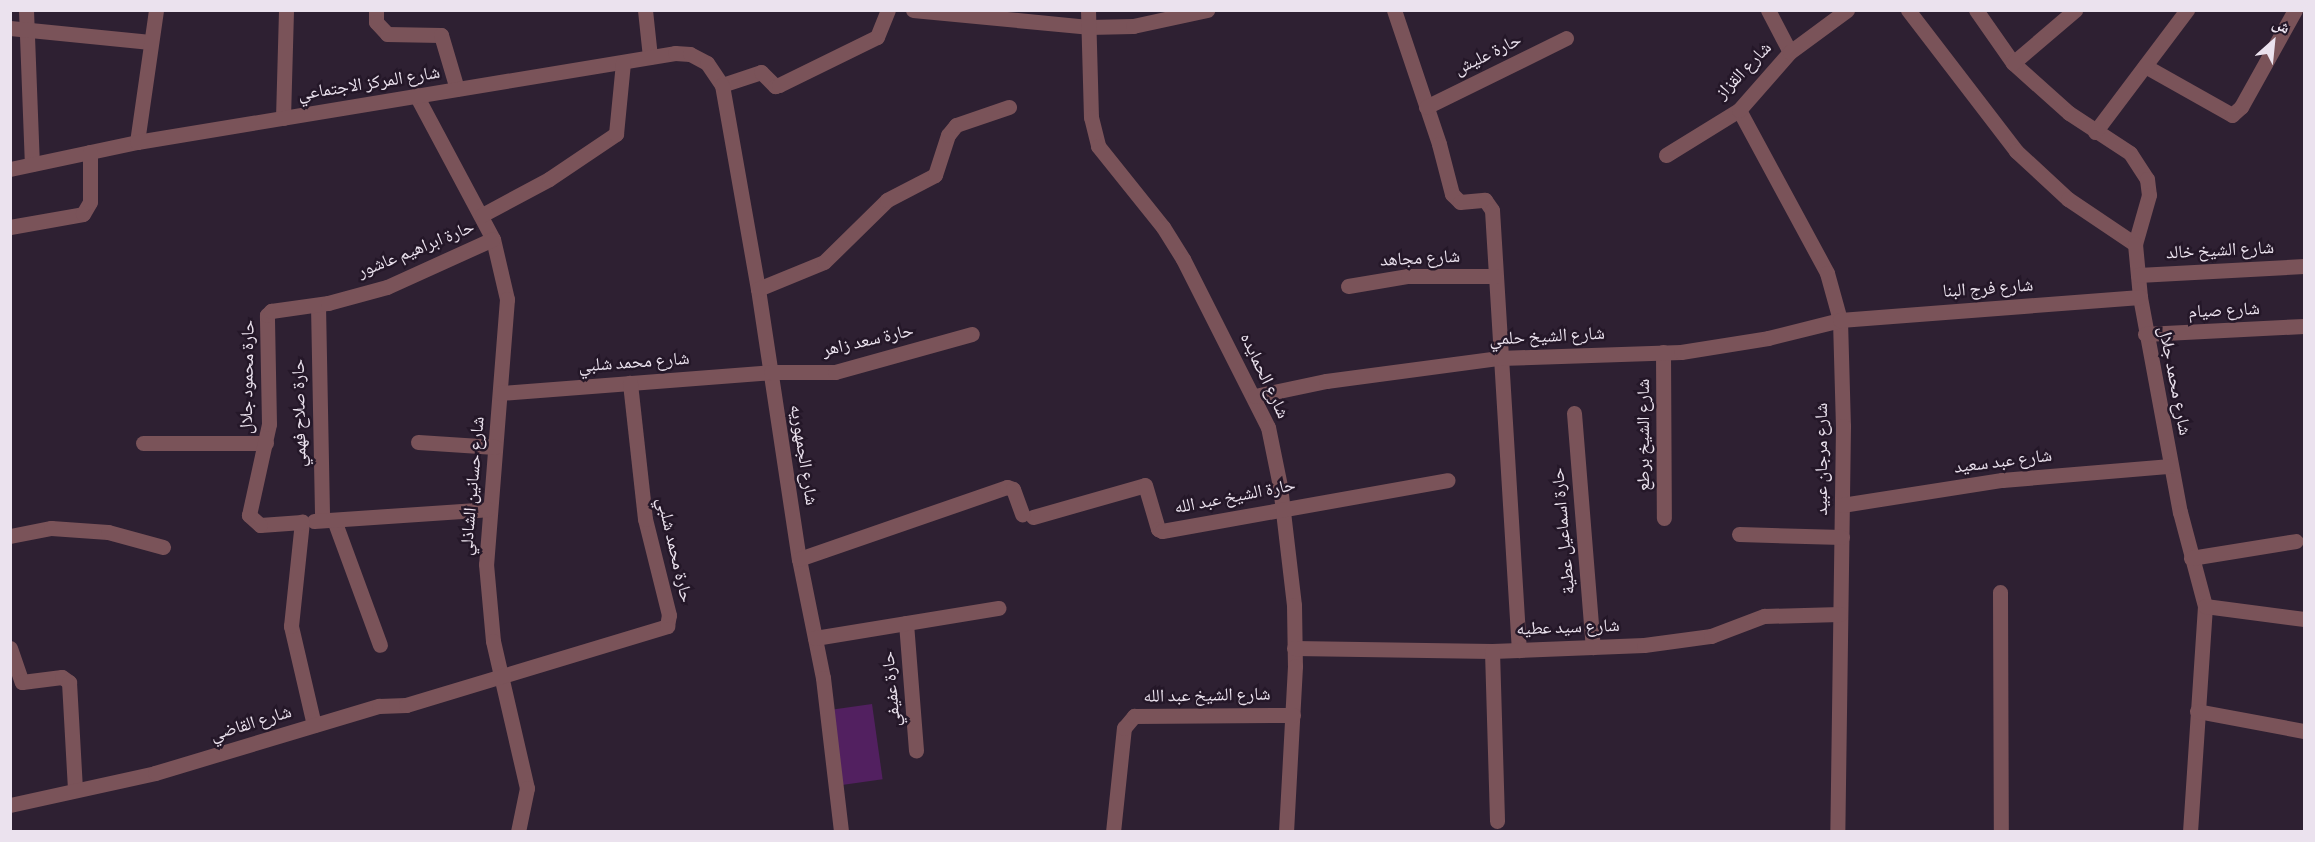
<!DOCTYPE html>
<meta charset="utf-8">
<style>
body{margin:0}
#map{position:relative;width:2315px;height:842px;overflow:hidden;background:#2e2032;font-family:"Source Sans 3","Noto Naskh Arabic",sans-serif}
div>[style]{position:absolute}
.building>*{inset:0;background:#522060;transform-origin:0 0}
.street>*{height:15px;margin:-7.5px;padding:0 7.5px;transform-origin:7.5px;border-radius:7.5px;background:#7a5359}
span{translate:-50% -50%;white-space:nowrap;text-align:center;line-height:1.15;-webkit-text-stroke:5px #241728;paint-order:stroke}
.street-label{font-size:18px;color:#ebe2ee}
.frame{position:absolute;inset:0;border:12px solid #ebe2ee;pointer-events:none}
.north{position:absolute;left:2243px;top:12px;width:60px;height:60px;-webkit-text-stroke:4px #241728;paint-order:stroke;rotate:27deg;font-size:16px;font-weight:700;line-height:24px;text-align:center;color:#ebe2ee}
.north::after{content:'';display:block;margin:auto;width:21px;height:27px;background:#ebe2ee;clip-path:polygon(50% 0,100% 100%,50% 72%,0 100%)}
</style>
<div id="map">
<div class="building">
<i style="left:872px;top:704px;width:76px;height:41px;rotate:82deg"></i>
</div>
<div class="street">
<i style="left:26px;top:10px;width:154px;rotate:87.8deg"></i>
<i style="left:376px;top:10px;width:12px;rotate:90deg"></i>
<i style="left:376px;top:22px;width:16px;rotate:47deg"></i>
<i style="left:387px;top:34px;width:54px;rotate:1.1deg"></i>
<i style="left:441px;top:35px;width:56px;rotate:73.5deg"></i>
<i style="left:645px;top:10px;width:47px;rotate:83.9deg"></i>
<i style="left:913px;top:10px;width:176px;rotate:5.5deg"></i>
<i style="left:1088px;top:27px;width:45px;rotate:-1.3deg"></i>
<i style="left:1133px;top:26px;width:76px;rotate:-12.2deg"></i>
<i style="left:1088px;top:10px;width:107px;rotate:88.4deg"></i>
<i style="left:1091px;top:117px;width:30px;rotate:76deg"></i>
<i style="left:1098px;top:146px;width:104px;rotate:51.3deg"></i>
<i style="left:1163px;top:227px;width:38px;rotate:58deg"></i>
<i style="left:1183px;top:259px;width:188px;rotate:63.2deg"></i>
<i style="left:1268px;top:427px;width:60px;rotate:78.5deg"></i>
<i style="left:1280px;top:486px;width:120px;rotate:83.3deg"></i>
<i style="left:1294px;top:605px;width:61px;rotate:89.1deg"></i>
<i style="left:1295px;top:666px;width:166px;rotate:93.1deg"></i>
<i style="left:1394px;top:10px;width:141px;rotate:71.4deg"></i>
<i style="left:1439px;top:144px;width:52px;rotate:75.4deg"></i>
<i style="left:1452px;top:194px;width:11px;rotate:45deg"></i>
<i style="left:1460px;top:202px;width:25px;rotate:-5deg"></i>
<i style="left:1485px;top:200px;width:12px;rotate:55deg"></i>
<i style="left:1492px;top:210px;width:441px;rotate:86.5deg"></i>
<i style="left:1768px;top:10px;width:47px;rotate:62.4deg"></i>
<i style="left:1908px;top:10px;width:178px;rotate:52.5deg"></i>
<i style="left:2016px;top:151px;width:71px;rotate:42.7deg"></i>
<i style="left:2068px;top:199px;width:81px;rotate:33.9deg"></i>
<i style="left:1976px;top:10px;width:65px;rotate:55.1deg"></i>
<i style="left:2013px;top:63px;width:75px;rotate:41.8deg"></i>
<i style="left:2069px;top:113px;width:73px;rotate:33.3deg"></i>
<i style="left:2130px;top:153px;width:31px;rotate:57deg"></i>
<i style="left:2147px;top:179px;width:16px;rotate:83deg"></i>
<i style="left:2149px;top:195px;width:51px;rotate:105.9deg"></i>
<i style="left:2135px;top:244px;width:53px;rotate:84.6deg"></i>
<i style="left:2140px;top:297px;width:219px;rotate:79.5deg"></i>
<i style="left:2180px;top:512px;width:97px;rotate:75.1deg"></i>
<i style="left:2205px;top:606px;width:226px;rotate:93.8deg"></i>
<i style="left:10px;top:28px;width:141px;rotate:5.7deg"></i>
<i style="left:2013px;top:63px;width:82px;rotate:-40.5deg"></i>
<i style="left:2145px;top:66px;width:100px;rotate:29.4deg"></i>
<i style="left:2232px;top:115px;width:12px;rotate:-42deg"></i>
<i style="left:2241px;top:107px;width:111px;rotate:-60.9deg"></i>
<i style="left:722px;top:85px;width:41px;rotate:-18.4deg"></i>
<i style="left:761px;top:72px;width:20px;rotate:45deg"></i>
<i style="left:775px;top:86px;width:4px;rotate:-14deg"></i>
<i style="left:779px;top:85px;width:109px;rotate:-26.1deg"></i>
<i style="left:877px;top:37px;width:29px;rotate:-68deg"></i>
<i style="left:416px;top:95px;width:163px;rotate:61.9deg"></i>
<i style="left:493px;top:239px;width:62px;rotate:76.9deg"></i>
<i style="left:507px;top:299px;width:266px;rotate:94.5deg"></i>
<i style="left:486px;top:564px;width:77px;rotate:84.8deg"></i>
<i style="left:493px;top:641px;width:151px;rotate:77deg"></i>
<i style="left:527px;top:788px;width:45px;rotate:101.6deg"></i>
<i style="left:1426px;top:107px;width:156px;rotate:-26.2deg"></i>
<i style="left:1739px;top:110px;width:185px;rotate:61.6deg"></i>
<i style="left:1827px;top:273px;width:49px;rotate:74.5deg"></i>
<i style="left:1840px;top:320px;width:106px;rotate:88.4deg"></i>
<i style="left:1843px;top:426px;width:406px;rotate:90.8deg"></i>
<i style="left:283px;top:118px;width:108px;rotate:-88.4deg"></i>
<i style="left:2095px;top:132px;width:153px;rotate:-53deg"></i>
<i style="left:137px;top:142px;width:133px;rotate:-81.8deg"></i>
<i style="left:1666px;top:155px;width:86px;rotate:-31.7deg"></i>
<i style="left:1739px;top:110px;width:77px;rotate:-48.7deg"></i>
<i style="left:1790px;top:52px;width:71px;rotate:-36.4deg"></i>
<i style="left:10px;top:169px;width:130px;rotate:-12deg"></i>
<i style="left:137px;top:142px;width:545px;rotate:-9.39deg"></i>
<i style="left:675px;top:53px;width:15px;rotate:4deg"></i>
<i style="left:690px;top:54px;width:19px;rotate:28deg"></i>
<i style="left:707px;top:63px;width:27px;rotate:56deg"></i>
<i style="left:722px;top:85px;width:207px;rotate:80deg"></i>
<i style="left:758px;top:289px;width:273px;rotate:81.4deg"></i>
<i style="left:799px;top:559px;width:121px;rotate:78.6deg"></i>
<i style="left:823px;top:678px;width:155px;rotate:83.3deg"></i>
<i style="left:482px;top:215px;width:76px;rotate:-28.2deg"></i>
<i style="left:549px;top:179px;width:81px;rotate:-33.9deg"></i>
<i style="left:616px;top:134px;width:72px;rotate:-84.4deg"></i>
<i style="left:10px;top:227px;width:74px;rotate:-10.1deg"></i>
<i style="left:83px;top:214px;width:14px;rotate:-60deg"></i>
<i style="left:90px;top:202px;width:50px;rotate:-90deg"></i>
<i style="left:2138px;top:275px;width:166px;rotate:-3.1deg"></i>
<i style="left:1348px;top:286px;width:61px;rotate:-9.5deg"></i>
<i style="left:1408px;top:276px;width:87px"></i>
<i style="left:758px;top:289px;width:71px;rotate:-22.2deg"></i>
<i style="left:824px;top:262px;width:88px;rotate:-44.5deg"></i>
<i style="left:887px;top:200px;width:54px;rotate:-27.5deg"></i>
<i style="left:935px;top:175px;width:42px;rotate:-72deg"></i>
<i style="left:948px;top:135px;width:13px;rotate:-51deg"></i>
<i style="left:956px;top:125px;width:56px;rotate:-18.8deg"></i>
<i style="left:318px;top:305px;width:215px;rotate:88.9deg"></i>
<i style="left:2145px;top:334px;width:159px;rotate:-2.9deg"></i>
<i style="left:1663px;top:352px;width:166px;rotate:89.7deg"></i>
<i style="left:500px;top:393px;width:272px;rotate:-4.4deg"></i>
<i style="left:771px;top:372px;width:64px"></i>
<i style="left:835px;top:372px;width:142px;rotate:-15.5deg"></i>
<i style="left:1255px;top:396px;width:73px;rotate:-11.9deg"></i>
<i style="left:1326px;top:381px;width:175px;rotate:-7.6deg"></i>
<i style="left:1499px;top:358px;width:182px;rotate:-1.9deg"></i>
<i style="left:1681px;top:352px;width:88px;rotate:-9.1deg"></i>
<i style="left:1768px;top:338px;width:74px;rotate:-14deg"></i>
<i style="left:1840px;top:320px;width:301px;rotate:-4.4deg"></i>
<i style="left:1574px;top:413px;width:235px;rotate:85.4deg"></i>
<i style="left:418px;top:442px;width:77px;rotate:3.7deg"></i>
<i style="left:143px;top:443px;width:123px"></i>
<i style="left:1842px;top:505px;width:162px;rotate:-8.9deg"></i>
<i style="left:2002px;top:480px;width:169px;rotate:-4.8deg"></i>
<i style="left:1033px;top:517px;width:116px;rotate:-15.9deg"></i>
<i style="left:1145px;top:485px;width:46px;rotate:73.5deg"></i>
<i style="left:1158px;top:529px;width:4px;rotate:27deg"></i>
<i style="left:1162px;top:531px;width:290px;rotate:-10.1deg"></i>
<i style="left:334px;top:520px;width:133px;rotate:69.8deg"></i>
<i style="left:314px;top:521px;width:174px;rotate:-3.9deg"></i>
<i style="left:1739px;top:534px;width:103px;rotate:1.7deg"></i>
<i style="left:10px;top:536px;width:42px;rotate:-11deg"></i>
<i style="left:51px;top:528px;width:57px;rotate:4deg"></i>
<i style="left:108px;top:532px;width:57px;rotate:15.3deg"></i>
<i style="left:2191px;top:558px;width:106px;rotate:-9.2deg"></i>
<i style="left:799px;top:559px;width:220px;rotate:-19.1deg"></i>
<i style="left:1007px;top:487px;width:6px;rotate:18deg"></i>
<i style="left:1013px;top:489px;width:27px;rotate:70deg"></i>
<i style="left:2000px;top:592px;width:240px;rotate:89.8deg"></i>
<i style="left:2205px;top:606px;width:100px;rotate:7.5deg"></i>
<i style="left:906px;top:623px;width:128px;rotate:85.5deg"></i>
<i style="left:815px;top:638px;width:186px;rotate:-9.3deg"></i>
<i style="left:10px;top:648px;width:36px;rotate:71deg"></i>
<i style="left:22px;top:682px;width:40px;rotate:-7.1deg"></i>
<i style="left:62px;top:677px;width:9px;rotate:36deg"></i>
<i style="left:69px;top:682px;width:108px;rotate:86.8deg"></i>
<i style="left:1294px;top:648px;width:198px;rotate:0.9deg"></i>
<i style="left:1492px;top:651px;width:152px;rotate:-2.3deg"></i>
<i style="left:1644px;top:645px;width:68px;rotate:-7.7deg"></i>
<i style="left:1711px;top:636px;width:57px;rotate:-20.7deg"></i>
<i style="left:1764px;top:616px;width:76px;rotate:-1.5deg"></i>
<i style="left:1492px;top:651px;width:170px;rotate:88.3deg"></i>
<i style="left:2197px;top:711px;width:109px;rotate:10.6deg"></i>
<i style="left:314px;top:725px;width:102px;rotate:-103.1deg"></i>
<i style="left:291px;top:626px;width:105px;rotate:-84deg"></i>
<i style="left:302px;top:522px;width:42px;rotate:175.9deg"></i>
<i style="left:260px;top:525px;width:15px;rotate:-138deg"></i>
<i style="left:249px;top:515px;width:93px;rotate:-77.6deg"></i>
<i style="left:269px;top:424px;width:109px;rotate:-91.1deg"></i>
<i style="left:267px;top:315px;width:6px;rotate:-45deg"></i>
<i style="left:271px;top:311px;width:58px;rotate:-8deg"></i>
<i style="left:328px;top:303px;width:61px;rotate:-15.2deg"></i>
<i style="left:387px;top:287px;width:116px;rotate:-24.4deg"></i>
<i style="left:10px;top:805px;width:148px;rotate:-12.4deg"></i>
<i style="left:155px;top:773px;width:234px;rotate:-16.7deg"></i>
<i style="left:379px;top:706px;width:27px;rotate:-2deg"></i>
<i style="left:406px;top:705px;width:273px;rotate:-16.8deg"></i>
<i style="left:667px;top:626px;width:11px;rotate:-80deg"></i>
<i style="left:669px;top:615px;width:99px;rotate:-104deg"></i>
<i style="left:645px;top:519px;width:137px;rotate:-96.3deg"></i>
<i style="left:1113px;top:832px;width:105px;rotate:-84deg"></i>
<i style="left:1124px;top:728px;width:16px;rotate:-50deg"></i>
<i style="left:1134px;top:716px;width:159px;rotate:-0.4deg"></i>
</div>
<div class="street-label">
<span style="left:1488px;top:55px;rotate:-26deg">حارة عليش</span>
<span style="left:1744px;top:71px;rotate:-46deg">شارع القزاز</span>
<span style="left:369px;top:84px;rotate:-9deg">شارع المركز الاجتماعي</span>
<span style="left:416px;top:250px;rotate:-22deg">حارة ابراهيم عاشور</span>
<span style="left:2220px;top:251px;rotate:-3deg">شارع الشيخ خالد</span>
<span style="left:1420px;top:259px;rotate:-3deg">شارع مجاهد</span>
<span style="left:1988px;top:289px;rotate:-4deg">شارع فرج البنا</span>
<span style="left:2224px;top:311px;rotate:-3deg">شارع صيام</span>
<span style="left:1547px;top:337px;rotate:-3deg">شارع الشيخ حلمي</span>
<span style="left:868px;top:341px;rotate:-13deg">حارة سعد زاهر</span>
<span style="left:634px;top:363px;rotate:-4deg">شارع محمد شلبي</span>
<span style="left:1264px;top:376px;rotate:65deg">شارع الحمايده</span>
<span style="left:248px;top:377px;rotate:-89deg">حارة محمود جلال</span>
<span style="left:2174px;top:381px;rotate:79deg">شارع محمد جلال</span>
<span style="left:300px;top:413px;rotate:-91deg">حارة صلاح فهمي</span>
<span style="left:1644px;top:435px;rotate:-90deg">شارع الشيخ برطع</span>
<span style="left:803px;top:455px;rotate:81deg">شارع الجمهوريه</span>
<span style="left:1822px;top:459px;rotate:-90deg">شارع مرجان عبيد</span>
<span style="left:2003px;top:462px;rotate:-7deg">شارع عبد سعيد</span>
<span style="left:473px;top:486px;rotate:-85deg">شارع حسانين الشاذلي</span>
<span style="left:1235px;top:497px;rotate:-11deg">حارة الشيخ عبد الله</span>
<span style="left:1564px;top:531px;rotate:-95deg">حارة اسماعيل عطية</span>
<span style="left:674px;top:550px;rotate:77deg">حارة محمد شلبي</span>
<span style="left:1568px;top:628px;rotate:-2deg">شارع سيد عطيه</span>
<span style="left:892px;top:689px;rotate:-95deg">حارة عفيفي</span>
<span style="left:1207px;top:696px;rotate:-1deg">شارع الشيخ عبد الله</span>
<span style="left:251px;top:724px;rotate:-17deg">شارع القاضي</span>
</div>
<div class="frame"></div>
<div class="north">ش</div>
</div>
